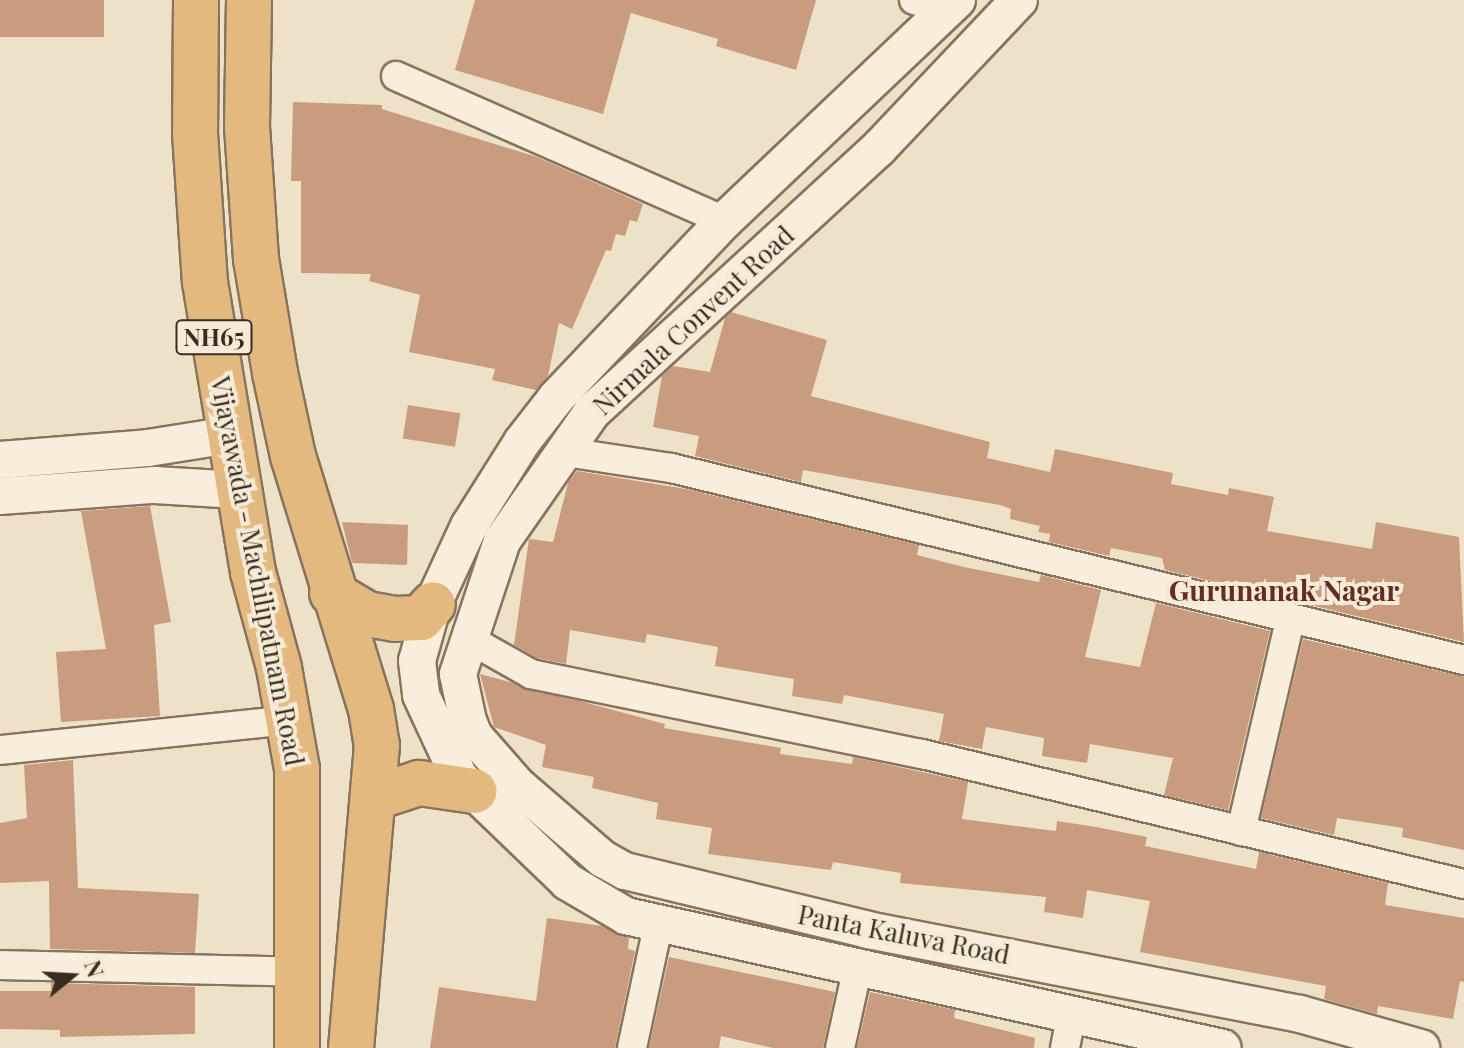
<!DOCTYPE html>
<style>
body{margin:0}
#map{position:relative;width:1464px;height:1048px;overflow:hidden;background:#ede1c8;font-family:"Playfair Display",serif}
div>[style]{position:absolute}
.building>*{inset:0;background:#ca9c7f;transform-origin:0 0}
.roads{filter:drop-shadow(2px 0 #88735d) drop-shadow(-2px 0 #88735d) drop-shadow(0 2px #88735d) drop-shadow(0 -2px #88735d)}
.minor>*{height:28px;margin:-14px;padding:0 14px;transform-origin:14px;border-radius:14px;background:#f8eedb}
.tertiary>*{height:36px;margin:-18px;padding:0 18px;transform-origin:18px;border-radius:18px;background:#f8eedb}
.trunk>*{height:44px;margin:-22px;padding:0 22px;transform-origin:22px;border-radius:22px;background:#e3b980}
span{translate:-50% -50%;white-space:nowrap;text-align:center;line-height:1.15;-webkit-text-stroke:8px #f5ebd7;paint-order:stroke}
.shield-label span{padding:2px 6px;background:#f5ebd7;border:2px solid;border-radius:6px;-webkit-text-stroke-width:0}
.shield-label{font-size:24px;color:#392c20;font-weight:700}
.street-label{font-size:26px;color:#392c20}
.neighbourhood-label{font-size:28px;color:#642d21;font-weight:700}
.north{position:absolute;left:32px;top:936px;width:80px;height:80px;-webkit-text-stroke:6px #f5ebd7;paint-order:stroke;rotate:72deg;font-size:22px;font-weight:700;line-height:32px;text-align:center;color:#392c20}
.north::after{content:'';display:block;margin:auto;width:28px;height:36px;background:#392c20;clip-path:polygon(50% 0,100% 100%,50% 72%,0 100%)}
</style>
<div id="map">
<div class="building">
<i style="left:0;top:0;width:104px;height:37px"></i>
<i style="clip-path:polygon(475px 0,816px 0,796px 70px,716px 46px,718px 39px,631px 13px,603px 114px,455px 70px)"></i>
<i style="clip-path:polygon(293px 102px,382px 105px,382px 109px,537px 157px,643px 204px,637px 222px,630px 220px,625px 236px,616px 234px,611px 251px,606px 250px,572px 329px,559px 323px,548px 376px,536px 390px,492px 380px,495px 369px,409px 352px,420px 295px,369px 281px,371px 274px,301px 273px,301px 181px,291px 181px)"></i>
<i style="clip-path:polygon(731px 312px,827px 340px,811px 396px,990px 442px,987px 458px,1050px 472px,1055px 449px,1173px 473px,1171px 484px,1228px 495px,1229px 488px,1274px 497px,1267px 531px,1372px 549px,1376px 522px,1459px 537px,1464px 642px,1165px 570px,1162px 558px,1111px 548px,1109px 556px,1049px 542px,1050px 534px,1038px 532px,1040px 526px,1010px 519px,1011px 509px,1000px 505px,803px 470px,801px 482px,695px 456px,699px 436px,653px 427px,662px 376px,673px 366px,710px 372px,725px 318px)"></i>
<i style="left:408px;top:405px;width:53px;height:34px;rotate:9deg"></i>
<i style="clip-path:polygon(577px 471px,686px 489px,919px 545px,917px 555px,964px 567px,1039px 582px,1041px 575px,1101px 590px,1085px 657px,1140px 667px,1156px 603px,1270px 631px,1228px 810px,1164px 795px,1173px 758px,1090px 744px,1087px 763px,1042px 756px,1044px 738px,986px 727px,982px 749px,939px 741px,944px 714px,844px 695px,842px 704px,792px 696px,794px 679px,715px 666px,718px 647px,647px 634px,645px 643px,570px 630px,566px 664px,537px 658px,514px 645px,529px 539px,553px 542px,568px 483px)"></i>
<i style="clip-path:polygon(150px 506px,171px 622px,154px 625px,160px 716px,61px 722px,56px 652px,106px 649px,81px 511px)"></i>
<i style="clip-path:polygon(342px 522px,408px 525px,407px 565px,352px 563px)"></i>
<i style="clip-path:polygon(1303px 639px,1464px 677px,1464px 850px,1402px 837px,1403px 828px,1337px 818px,1334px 835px,1261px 818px)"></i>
<i style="clip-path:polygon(480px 674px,665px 724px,664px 728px,781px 748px,780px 754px,852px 764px,853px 757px,968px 782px,962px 819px,1056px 831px,1057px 821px,1096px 827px,1147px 837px,1145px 846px,1256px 869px,1259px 852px,1388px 883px,1385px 905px,1464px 918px,1464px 982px,1460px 981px,1453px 1019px,1378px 1006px,1377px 1014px,1324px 999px,1326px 986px,1140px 952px,1150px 901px,1087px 890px,1083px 918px,1044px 912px,1046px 897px,900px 883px,901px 873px,833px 862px,831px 870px,708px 854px,712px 828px,656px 819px,658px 803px,592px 788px,594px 777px,542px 767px,546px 745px,494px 727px)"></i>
<i style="clip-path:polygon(73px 760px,78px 888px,199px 894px,195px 953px,50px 949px,49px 881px,0 883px,0 823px,27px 818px,24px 765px)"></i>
<i style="clip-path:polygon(547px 918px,602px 926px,629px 938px,628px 949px,635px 951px,615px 1048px,430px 1048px,439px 987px,536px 1001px)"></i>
<i style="clip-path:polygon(669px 957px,835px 992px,823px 1048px,773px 1048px,721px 1036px,719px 1048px,649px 1048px)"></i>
<i style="clip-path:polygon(51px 983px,195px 987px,195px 1034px,60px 1037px,60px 1030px,0 1029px,0 991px,51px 991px)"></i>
<i style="clip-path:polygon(870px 992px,955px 1010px,954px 1018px,1035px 1038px,1034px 1048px,857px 1048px)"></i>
</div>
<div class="roads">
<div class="minor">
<i style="left:914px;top:0;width:35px;rotate:16deg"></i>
<i style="left:396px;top:76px;width:359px;rotate:23.8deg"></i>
<i style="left:566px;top:452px;width:106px;rotate:8.7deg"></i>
<i style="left:671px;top:468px;width:816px;rotate:13.61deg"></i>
<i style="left:469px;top:639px;width:71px;rotate:29.4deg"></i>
<i style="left:531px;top:674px;width:399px;rotate:11.6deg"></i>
<i style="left:922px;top:754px;width:557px;rotate:13.49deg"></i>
<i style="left:0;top:750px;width:291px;rotate:-5.9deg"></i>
<i style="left:1241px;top:831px;width:217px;rotate:-76.9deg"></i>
<i style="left:0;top:965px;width:298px;rotate:1.3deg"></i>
<i style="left:632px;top:1048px;width:125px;rotate:-78deg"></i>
<i style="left:840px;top:1048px;width:84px;rotate:-77.6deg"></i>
<i style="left:1065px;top:1048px;width:31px;rotate:-79deg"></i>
</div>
<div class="tertiary">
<i style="left:957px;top:0;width:321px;rotate:136.5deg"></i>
<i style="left:724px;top:221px;width:243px;rotate:133.5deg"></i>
<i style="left:557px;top:397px;width:57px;rotate:127.9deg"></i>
<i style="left:522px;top:442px;width:99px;rotate:122.2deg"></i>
<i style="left:469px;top:526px;width:86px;rotate:114.8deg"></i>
<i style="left:433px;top:604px;width:59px;rotate:105.7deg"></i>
<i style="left:417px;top:661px;width:34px;rotate:83deg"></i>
<i style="left:421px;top:695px;width:90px;rotate:65.1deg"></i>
<i style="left:459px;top:777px;width:151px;rotate:43.9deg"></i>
<i style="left:568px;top:882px;width:67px;rotate:30.4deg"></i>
<i style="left:626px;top:916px;width:611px;rotate:12.47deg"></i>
<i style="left:1019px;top:0;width:205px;rotate:133.4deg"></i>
<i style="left:878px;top:149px;width:389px;rotate:137.4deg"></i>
<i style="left:592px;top:412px;width:157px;rotate:124.9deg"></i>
<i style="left:502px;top:541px;width:140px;rotate:108.3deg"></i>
<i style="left:458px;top:674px;width:48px;rotate:78deg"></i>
<i style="left:468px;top:721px;width:16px;rotate:68deg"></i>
<i style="left:474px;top:736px;width:67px;rotate:48.7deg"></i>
<i style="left:518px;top:786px;width:112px;rotate:40.7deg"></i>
<i style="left:603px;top:859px;width:25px;rotate:29deg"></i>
<i style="left:625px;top:871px;width:250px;rotate:13.6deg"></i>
<i style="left:868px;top:930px;width:440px;rotate:11deg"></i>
<i style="left:1300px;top:1014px;width:126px;rotate:15.7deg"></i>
<i style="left:0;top:460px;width:148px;rotate:-4.6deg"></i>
<i style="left:148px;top:448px;width:83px;rotate:-9deg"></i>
<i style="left:0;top:496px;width:155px;rotate:-4.1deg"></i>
<i style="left:155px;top:485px;width:83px;rotate:3.4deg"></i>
</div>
<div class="trunk">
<i style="left:196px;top:0;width:133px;rotate:90.4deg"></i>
<i style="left:195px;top:133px;width:149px;rotate:86.2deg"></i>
<i style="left:205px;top:282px;width:294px;rotate:80.6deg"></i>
<i style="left:253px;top:572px;width:99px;rotate:74.8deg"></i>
<i style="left:279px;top:668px;width:103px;rotate:79.9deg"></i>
<i style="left:297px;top:769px;width:279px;rotate:90deg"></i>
<i style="left:249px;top:0;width:127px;rotate:90.9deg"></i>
<i style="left:247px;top:127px;width:132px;rotate:86.1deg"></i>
<i style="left:256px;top:259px;width:116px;rotate:80.5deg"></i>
<i style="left:275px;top:373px;width:85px;rotate:77.8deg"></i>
<i style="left:293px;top:456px;width:265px;rotate:72.9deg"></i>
<i style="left:371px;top:709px;width:36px;rotate:81deg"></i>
<i style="left:377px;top:745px;width:304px;rotate:94.9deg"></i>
<i style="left:332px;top:593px;width:41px;rotate:31deg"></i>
<i style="left:367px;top:614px;width:28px;rotate:10deg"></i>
<i style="left:395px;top:619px;width:26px;rotate:-2deg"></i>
<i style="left:421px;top:618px;width:18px;rotate:-49deg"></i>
<i style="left:376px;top:797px;width:45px;rotate:-18deg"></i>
<i style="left:419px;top:783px;width:56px;rotate:8.3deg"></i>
</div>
</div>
<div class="shield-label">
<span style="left:214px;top:337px">NH65</span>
</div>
<div class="street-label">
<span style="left:693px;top:320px;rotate:-43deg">Nirmala Convent Road</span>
<span style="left:258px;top:571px;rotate:79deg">Vijayawada - Machilipatnam Road</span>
<span style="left:904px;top:934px;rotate:11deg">Panta Kaluva Road</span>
</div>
<div class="neighbourhood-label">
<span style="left:1284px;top:590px">Gurunanak Nagar</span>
</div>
<div class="north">N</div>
</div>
